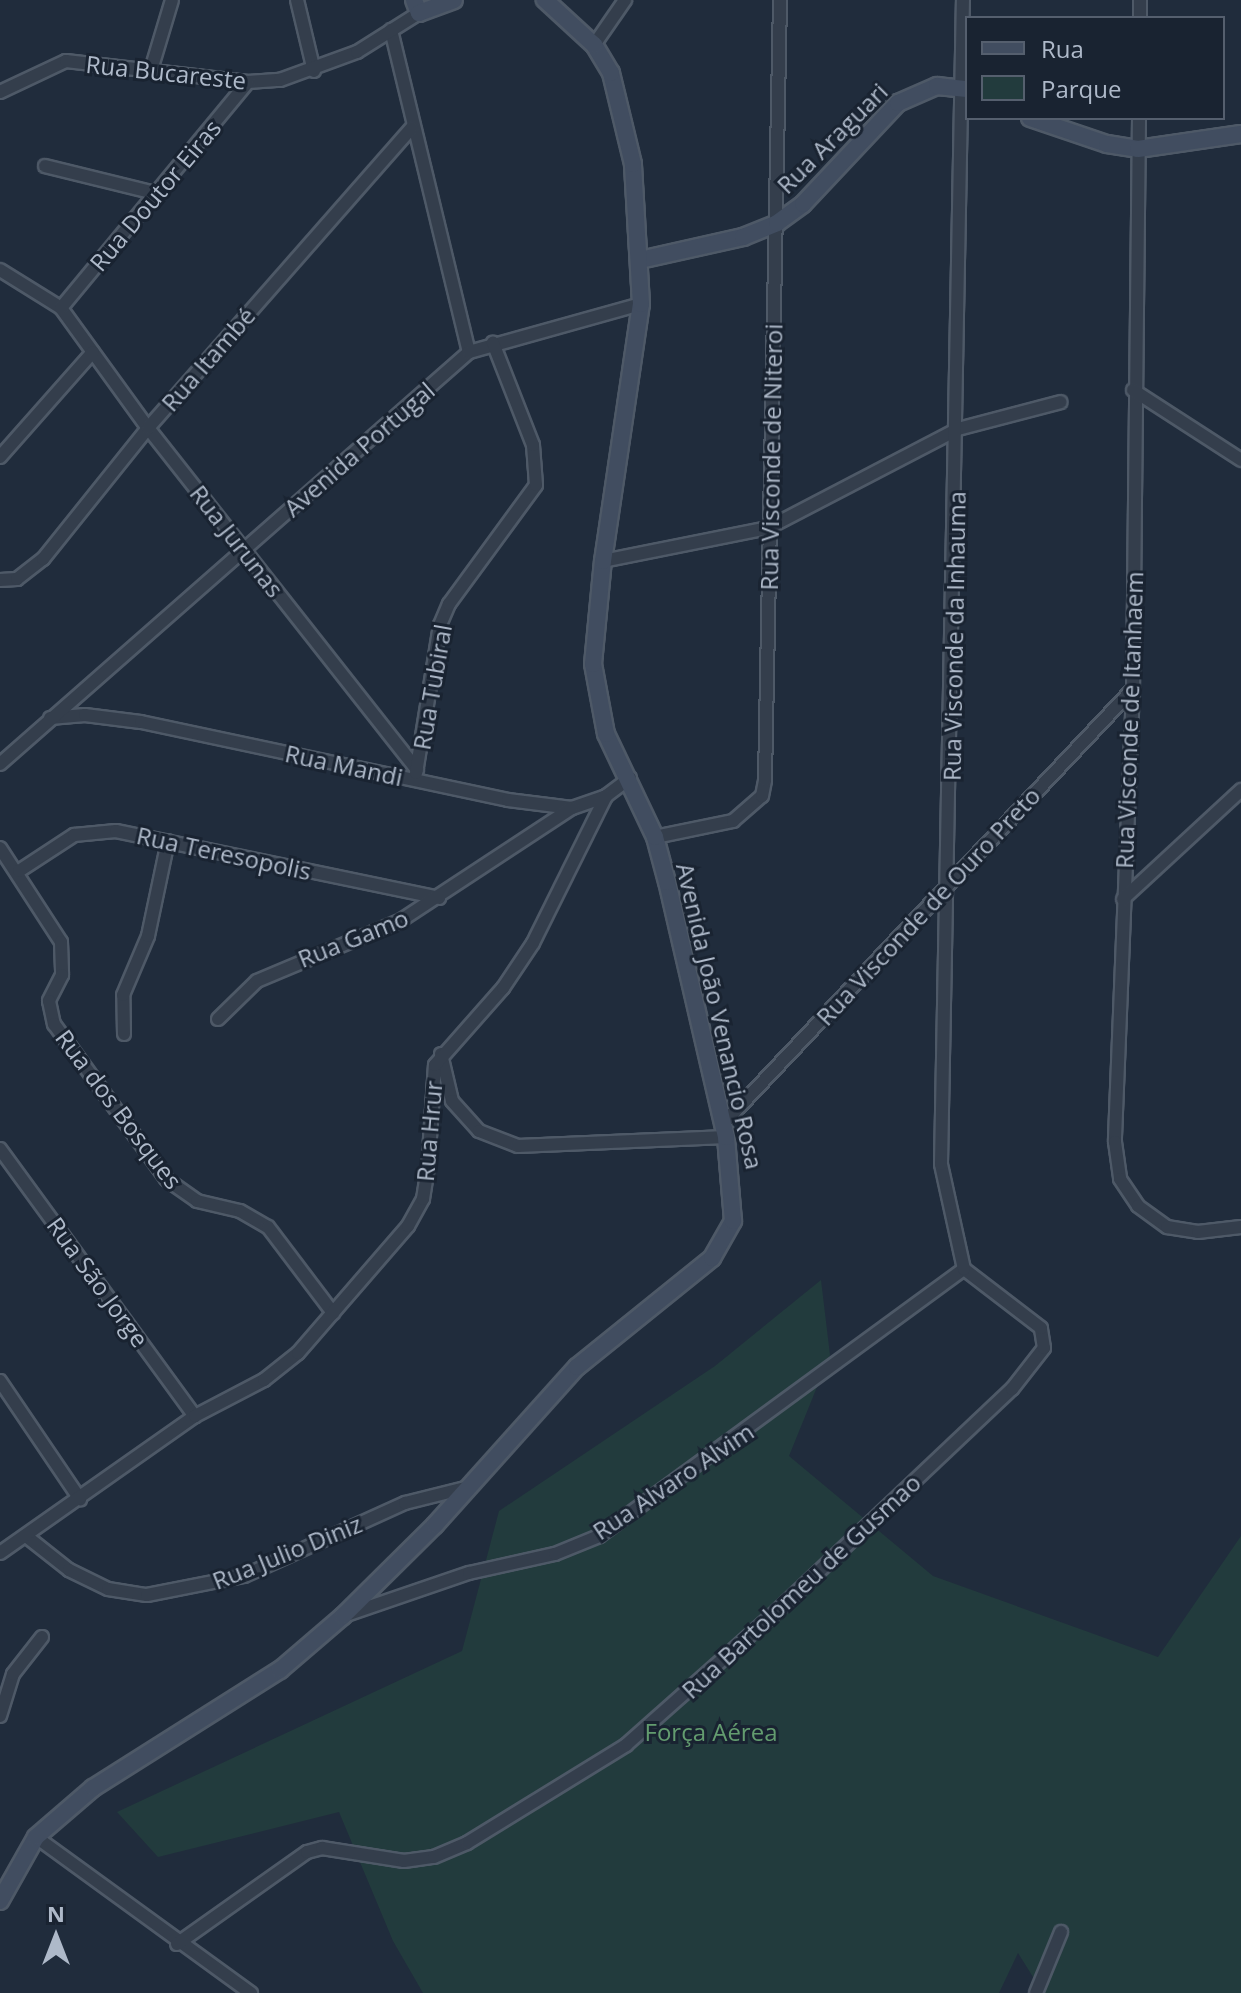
<!DOCTYPE html>
<meta charset="utf-8">
<style>
body{margin:0}
#map{position:relative;width:1241px;height:1993px;overflow:hidden;background:#202c3c;font-family:"Open Sans",sans-serif}
div>[style]{position:absolute}
.green>*{inset:0;background:#223b3d}
.roads{filter:drop-shadow(2px 0 #4e5967) drop-shadow(-2px 0 #4e5967) drop-shadow(0 2px #4e5967) drop-shadow(0 -2px #4e5967)}
.minor>*{height:12px;margin:-6px;padding:0 6px;transform-origin:6px;border-radius:6px;background:#343e4c}
.secondary>*{height:16px;margin:-8px;padding:0 8px;transform-origin:8px;border-radius:8px;background:#414d60}
span{translate:-50% -50%;white-space:nowrap;text-align:center;line-height:1.15;-webkit-text-stroke:6px #192331;paint-order:stroke}
.street-label{font-size:24px;color:#aeb9c9}
.park-label{font-size:24px;color:#639c6f}
.legend{position:absolute;left:965px;top:16px;width:260px;height:104px;box-sizing:border-box;background:#192331;border:2px solid #555f6e;margin:0;padding:10px 14px;list-style:none;font-size:24px;color:#aeb9c9}
.legend li{display:flex;align-items:center;gap:16px;height:40px}
.legend b{width:40px;border:2px solid #555f6e}
.north{position:absolute;left:16px;top:1897px;width:80px;height:80px;-webkit-text-stroke:6px #192331;paint-order:stroke;rotate:0deg;font-size:22px;font-weight:700;line-height:32px;text-align:center;color:#aeb9c9}
.north::after{content:'';display:block;margin:auto;width:28px;height:36px;background:#aeb9c9;clip-path:polygon(50% 0,100% 100%,50% 72%,0 100%)}
</style>
<div id="map">
<div class="green">
<i style="clip-path:polygon(821px 1280px,830px 1355px,789px 1456px,933px 1576px,1158px 1657px,1241px 1536px,1241px 1993px,1043px 1993px,1018px 1953px,999px 1993px,423px 1993px,393px 1941px,339px 1812px,158px 1857px,117px 1812px,462px 1651px,499px 1511px,715px 1366px)"></i>
</div>
<div class="roads">
<div class="minor">
<i style="left:297px;top:0;width:73px;rotate:76.5deg"></i>
<i style="left:1140px;top:18px;width:18px;rotate:-90deg"></i>
<i style="left:391px;top:30px;width:331px;rotate:76.4deg"></i>
<i style="left:594px;top:45px;width:55px;rotate:-55.4deg"></i>
<i style="left:151px;top:70px;width:73px;rotate:-73.3deg"></i>
<i style="left:0;top:92px;width:73px;rotate:-25.2deg"></i>
<i style="left:66px;top:61px;width:183px;rotate:6.6deg"></i>
<i style="left:248px;top:82px;width:32px;rotate:-4deg"></i>
<i style="left:280px;top:80px;width:82px;rotate:-20deg"></i>
<i style="left:357px;top:52px;width:73px;rotate:-32.2deg"></i>
<i style="left:1139px;top:118px;width:571px;rotate:90.6deg"></i>
<i style="left:1133px;top:689px;width:453px;rotate:92.3deg"></i>
<i style="left:1115px;top:1142px;width:37px;rotate:82deg"></i>
<i style="left:1120px;top:1179px;width:32px;rotate:56deg"></i>
<i style="left:1138px;top:1206px;width:36px;rotate:36deg"></i>
<i style="left:1167px;top:1227px;width:31px;rotate:9deg"></i>
<i style="left:1198px;top:1232px;width:43px;rotate:-6.6deg"></i>
<i style="left:45px;top:166px;width:113px;rotate:13.8deg"></i>
<i style="left:0;top:270px;width:72px;rotate:31.9deg"></i>
<i style="left:61px;top:308px;width:148px;rotate:54.1deg"></i>
<i style="left:148px;top:428px;width:435px;rotate:51.8deg"></i>
<i style="left:61px;top:308px;width:293px;rotate:-50.4deg"></i>
<i style="left:1133px;top:390px;width:129px;rotate:32.9deg"></i>
<i style="left:0;top:457px;width:140px;rotate:-48.5deg"></i>
<i style="left:603px;top:561px;width:168px;rotate:-11.3deg"></i>
<i style="left:768px;top:528px;width:214px;rotate:-27.5deg"></i>
<i style="left:958px;top:429px;width:106px;rotate:-14.7deg"></i>
<i style="left:0;top:580px;width:17px;rotate:-3deg"></i>
<i style="left:17px;top:579px;width:33px;rotate:-38deg"></i>
<i style="left:43px;top:559px;width:168px;rotate:-51.3deg"></i>
<i style="left:148px;top:428px;width:400px;rotate:-48.7deg"></i>
<i style="left:50px;top:718px;width:35px;rotate:-5deg"></i>
<i style="left:85px;top:715px;width:56px;rotate:7.1deg"></i>
<i style="left:141px;top:722px;width:375px;rotate:12deg"></i>
<i style="left:508px;top:800px;width:64px;rotate:7.1deg"></i>
<i style="left:572px;top:808px;width:36px;rotate:-19deg"></i>
<i style="left:606px;top:796px;width:30px;rotate:-37deg"></i>
<i style="left:0;top:764px;width:624px;rotate:-41.3deg"></i>
<i style="left:469px;top:352px;width:179px;rotate:-15.6deg"></i>
<i style="left:416px;top:773px;width:150px;rotate:-80.8deg"></i>
<i style="left:440px;top:625px;width:23px;rotate:-67deg"></i>
<i style="left:449px;top:604px;width:147px;rotate:-53.8deg"></i>
<i style="left:536px;top:485px;width:40px;rotate:-94.3deg"></i>
<i style="left:533px;top:445px;width:110px;rotate:-111.4deg"></i>
<i style="left:655px;top:837px;width:80px;rotate:-11.6deg"></i>
<i style="left:733px;top:821px;width:38px;rotate:-41deg"></i>
<i style="left:762px;top:796px;width:16px;rotate:-79deg"></i>
<i style="left:765px;top:780px;width:780px;rotate:-88.9deg"></i>
<i style="left:0;top:848px;width:112px;rotate:57deg"></i>
<i style="left:61px;top:942px;width:33px;rotate:88deg"></i>
<i style="left:62px;top:975px;width:29px;rotate:117deg"></i>
<i style="left:49px;top:1001px;width:24px;rotate:78deg"></i>
<i style="left:54px;top:1024px;width:191px;rotate:54.1deg"></i>
<i style="left:166px;top:1179px;width:38px;rotate:35deg"></i>
<i style="left:197px;top:1201px;width:44px;rotate:13.1deg"></i>
<i style="left:240px;top:1211px;width:32px;rotate:30deg"></i>
<i style="left:268px;top:1227px;width:108px;rotate:52.9deg"></i>
<i style="left:19px;top:871px;width:66px;rotate:-33.2deg"></i>
<i style="left:74px;top:835px;width:42px;rotate:-5.4deg"></i>
<i style="left:116px;top:831px;width:330px;rotate:11.7deg"></i>
<i style="left:1123px;top:899px;width:161px;rotate:-42.7deg"></i>
<i style="left:218px;top:1019px;width:54px;rotate:-44.3deg"></i>
<i style="left:257px;top:981px;width:155px;rotate:-22.8deg"></i>
<i style="left:400px;top:921px;width:206px;rotate:-33.3deg"></i>
<i style="left:124px;top:1034px;width:39px;rotate:-91deg"></i>
<i style="left:123px;top:995px;width:64px;rotate:-67deg"></i>
<i style="left:148px;top:936px;width:97px;rotate:-78.1deg"></i>
<i style="left:441px;top:1054px;width:48px;rotate:76.8deg"></i>
<i style="left:452px;top:1101px;width:40px;rotate:48deg"></i>
<i style="left:479px;top:1131px;width:42px;rotate:21deg"></i>
<i style="left:518px;top:1146px;width:208px;rotate:-2.5deg"></i>
<i style="left:723px;top:1124px;width:598px;rotate:-46.69deg"></i>
<i style="left:0;top:1149px;width:331px;rotate:53.9deg"></i>
<i style="left:0;top:1381px;width:143px;rotate:55.9deg"></i>
<i style="left:26px;top:1536px;width:55px;rotate:38.3deg"></i>
<i style="left:69px;top:1570px;width:43px;rotate:26deg"></i>
<i style="left:108px;top:1589px;width:39px;rotate:9deg"></i>
<i style="left:147px;top:1595px;width:99px;rotate:-11.1deg"></i>
<i style="left:244px;top:1576px;width:177px;rotate:-24.4deg"></i>
<i style="left:405px;top:1503px;width:62px;rotate:-14deg"></i>
<i style="left:0;top:1553px;width:238px;rotate:-35.1deg"></i>
<i style="left:195px;top:1416px;width:78px;rotate:-27.6deg"></i>
<i style="left:264px;top:1380px;width:43px;rotate:-38.5deg"></i>
<i style="left:298px;top:1353px;width:168px;rotate:-49.1deg"></i>
<i style="left:408px;top:1226px;width:31px;rotate:-61deg"></i>
<i style="left:423px;top:1199px;width:32px;rotate:-81deg"></i>
<i style="left:428px;top:1167px;width:102px;rotate:-86.1deg"></i>
<i style="left:435px;top:1065px;width:103px;rotate:-48.6deg"></i>
<i style="left:503px;top:988px;width:54px;rotate:-56.3deg"></i>
<i style="left:533px;top:943px;width:164px;rotate:-63.6deg"></i>
<i style="left:346px;top:1615px;width:130px;rotate:-18.9deg"></i>
<i style="left:469px;top:1573px;width:88px;rotate:-12.5deg"></i>
<i style="left:555px;top:1554px;width:48px;rotate:-22.2deg"></i>
<i style="left:599px;top:1536px;width:452px;rotate:-36.2deg"></i>
<i style="left:0;top:1716px;width:44px;rotate:-72.8deg"></i>
<i style="left:13px;top:1674px;width:47px;rotate:-51.9deg"></i>
<i style="left:36px;top:1837px;width:266px;rotate:36deg"></i>
<i style="left:177px;top:1944px;width:159px;rotate:-35.3deg"></i>
<i style="left:307px;top:1852px;width:16px;rotate:-15deg"></i>
<i style="left:322px;top:1848px;width:83px;rotate:9deg"></i>
<i style="left:404px;top:1861px;width:30px;rotate:-8deg"></i>
<i style="left:434px;top:1857px;width:36px;rotate:-23deg"></i>
<i style="left:467px;top:1843px;width:187px;rotate:-31.6deg"></i>
<i style="left:626px;top:1745px;width:202px;rotate:-41.6deg"></i>
<i style="left:777px;top:1611px;width:323px;rotate:-43.4deg"></i>
<i style="left:1012px;top:1389px;width:52px;rotate:-52deg"></i>
<i style="left:1044px;top:1348px;width:20px;rotate:-99deg"></i>
<i style="left:1041px;top:1328px;width:97px;rotate:-142.5deg"></i>
<i style="left:964px;top:1269px;width:107px;rotate:-102.4deg"></i>
<i style="left:941px;top:1164px;width:1164px;rotate:-88.92deg"></i>
<i style="left:1036px;top:1993px;width:66px;rotate:-67.7deg"></i>
</div>
<div class="secondary">
<i style="left:414px;top:0;width:14px;rotate:69deg"></i>
<i style="left:419px;top:13px;width:37px;rotate:-20deg"></i>
<i style="left:1030px;top:118px;width:81px;rotate:18.7deg"></i>
<i style="left:1107px;top:144px;width:31px;rotate:9deg"></i>
<i style="left:1138px;top:149px;width:104px;rotate:-8.3deg"></i>
<i style="left:640px;top:260px;width:106px;rotate:-12.6deg"></i>
<i style="left:743px;top:237px;width:37px;rotate:-22deg"></i>
<i style="left:777px;top:223px;width:32px;rotate:-36deg"></i>
<i style="left:803px;top:204px;width:139px;rotate:-46.8deg"></i>
<i style="left:898px;top:103px;width:43px;rotate:-23.6deg"></i>
<i style="left:937px;top:86px;width:30px;rotate:6deg"></i>
<i style="left:0;top:1901px;width:73px;rotate:-60.6deg"></i>
<i style="left:36px;top:1837px;width:75px;rotate:-40.7deg"></i>
<i style="left:93px;top:1788px;width:221px;rotate:-32.3deg"></i>
<i style="left:280px;top:1670px;width:83px;rotate:-40.6deg"></i>
<i style="left:343px;top:1616px;width:129px;rotate:-44.7deg"></i>
<i style="left:435px;top:1525px;width:212px;rotate:-48.1deg"></i>
<i style="left:577px;top:1367px;width:174px;rotate:-38.9deg"></i>
<i style="left:712px;top:1258px;width:43px;rotate:-60.4deg"></i>
<i style="left:733px;top:1221px;width:84px;rotate:-94.8deg"></i>
<i style="left:726px;top:1137px;width:262px;rotate:-103deg"></i>
<i style="left:667px;top:882px;width:47px;rotate:-104.9deg"></i>
<i style="left:655px;top:837px;width:114px;rotate:-115.4deg"></i>
<i style="left:606px;top:734px;width:71px;rotate:-100.5deg"></i>
<i style="left:593px;top:664px;width:103px;rotate:-84.5deg"></i>
<i style="left:603px;top:561px;width:260px;rotate:-81.6deg"></i>
<i style="left:641px;top:304px;width:140px;rotate:-93.3deg"></i>
<i style="left:633px;top:164px;width:94px;rotate:-103.6deg"></i>
<i style="left:611px;top:73px;width:33px;rotate:-121deg"></i>
<i style="left:594px;top:45px;width:67px;rotate:-137.4deg"></i>
</div>
</div>
<div class="street-label">
<span style="left:166px;top:72px;rotate:6deg">Rua Bucareste</span>
<span style="left:832px;top:138px;rotate:-45deg">Rua Araguari</span>
<span style="left:155px;top:195px;rotate:-50deg">Rua Doutor Eiras</span>
<span style="left:208px;top:359px;rotate:-49deg">Rua Itambé</span>
<span style="left:359px;top:449px;rotate:-41deg">Avenida Portugal</span>
<span style="left:771px;top:457px;rotate:-89deg">Rua Visconde de Niteroi</span>
<span style="left:237px;top:541px;rotate:52deg">Rua Jurunas</span>
<span style="left:954px;top:636px;rotate:-89deg">Rua Visconde da Inhauma</span>
<span style="left:432px;top:687px;rotate:-80deg">Rua Tubiral</span>
<span style="left:1129px;top:720px;rotate:-88deg">Rua Visconde de Itanhaem</span>
<span style="left:344px;top:765px;rotate:12deg">Rua Mandi</span>
<span style="left:224px;top:853px;rotate:12deg">Rua Teresopolis</span>
<span style="left:928px;top:906px;rotate:-47deg">Rua Visconde de Ouro Preto</span>
<span style="left:353px;top:938px;rotate:-22deg">Rua Gamo</span>
<span style="left:720px;top:1016px;rotate:77deg">Avenida João Venancio Rosa</span>
<span style="left:119px;top:1109px;rotate:53deg">Rua dos Bosques</span>
<span style="left:429px;top:1131px;rotate:-85deg">Rua Hrur</span>
<span style="left:98px;top:1282px;rotate:54deg">Rua São Jorge</span>
<span style="left:673px;top:1481px;rotate:-34deg">Rua Alvaro Alvim</span>
<span style="left:287px;top:1552px;rotate:-22deg">Rua Julio Diniz</span>
<span style="left:801px;top:1586px;rotate:-43deg">Rua Bartolomeu de Gusmao</span>
</div>
<div class="park-label">
<span style="left:711px;top:1732px">Força Aérea</span>
</div>
<ul class="legend">
<li><b style="height:10px;background:#414d60"></b>Rua</li>
<li><b style="height:22px;background:#223b3d"></b>Parque</li>
</ul>
<div class="north">N</div>
</div>
